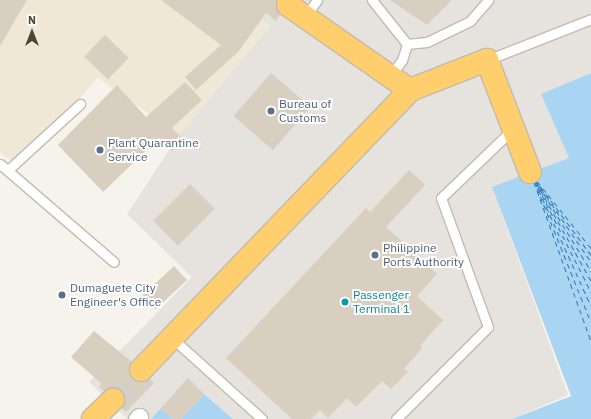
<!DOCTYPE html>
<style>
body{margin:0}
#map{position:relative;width:591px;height:419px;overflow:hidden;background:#f6f3ec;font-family:"IBM Plex Sans",sans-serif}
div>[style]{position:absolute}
.industrial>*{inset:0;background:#e6e2dd}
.education>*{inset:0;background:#efe8d6}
.water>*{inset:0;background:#a9d4f2}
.pier>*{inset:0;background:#f6f3ec}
.ferry>*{height:1px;margin-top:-0.5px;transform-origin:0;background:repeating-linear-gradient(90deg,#2e7ab2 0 5px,transparent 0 9px)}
.building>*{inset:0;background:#d8cfc1;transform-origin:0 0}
.highway-tunnel>*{height:22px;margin-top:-11px;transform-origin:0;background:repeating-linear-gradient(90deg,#d4d0c8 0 22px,transparent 0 33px)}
.roads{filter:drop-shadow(1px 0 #c2bbae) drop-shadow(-1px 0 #c2bbae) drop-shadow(0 1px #c2bbae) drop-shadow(0 -1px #c2bbae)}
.lane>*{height:9px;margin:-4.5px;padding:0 4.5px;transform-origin:4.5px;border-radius:4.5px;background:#fff}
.street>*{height:17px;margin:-8.5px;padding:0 8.5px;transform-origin:8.5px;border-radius:8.5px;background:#fff}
.highway>*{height:22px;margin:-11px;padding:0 11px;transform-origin:11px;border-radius:11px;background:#ffcf6e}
.dots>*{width:11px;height:11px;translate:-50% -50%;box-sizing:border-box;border:2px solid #fff;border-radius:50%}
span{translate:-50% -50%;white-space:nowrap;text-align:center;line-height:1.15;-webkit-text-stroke:4px #fff;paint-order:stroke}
.service-label{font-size:12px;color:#4e5e75}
.left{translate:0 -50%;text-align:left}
.culture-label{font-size:12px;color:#0d838f}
.north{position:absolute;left:12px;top:12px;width:40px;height:40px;-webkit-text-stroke:3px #fff;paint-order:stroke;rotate:0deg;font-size:11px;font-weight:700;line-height:16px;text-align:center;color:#4b4439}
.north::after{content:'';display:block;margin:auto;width:14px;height:18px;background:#4b4439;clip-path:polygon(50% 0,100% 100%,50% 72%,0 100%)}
</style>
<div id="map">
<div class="industrial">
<i style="clip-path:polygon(235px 0,591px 0,591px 73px,541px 94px,569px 158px,571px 396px,512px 419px,233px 419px,204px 394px,181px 419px,173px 419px,161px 408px,151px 419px,127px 419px,89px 382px,192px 277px,127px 214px,179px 135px,270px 26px)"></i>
</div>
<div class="education">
<i style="clip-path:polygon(0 0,235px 0,270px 26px,179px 135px,98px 78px,18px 166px,0 152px)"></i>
</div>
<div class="water">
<i style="clip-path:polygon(591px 73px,591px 419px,512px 419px,571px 396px,492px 187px,569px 158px,541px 94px)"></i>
<i style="clip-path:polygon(204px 394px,233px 419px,181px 419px)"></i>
<i style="clip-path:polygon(161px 408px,173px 419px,151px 419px)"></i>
</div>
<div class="pier">
<i style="clip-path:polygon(492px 187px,571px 396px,512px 419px,568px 395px)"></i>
</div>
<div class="ferry">
<i style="left:536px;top:181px;width:98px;rotate:55.8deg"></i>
<i style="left:537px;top:181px;width:86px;rotate:51.1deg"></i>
<i style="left:534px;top:182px;width:169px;rotate:70.3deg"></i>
<i style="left:535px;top:182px;width:136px;rotate:65.7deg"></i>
<i style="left:536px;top:182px;width:113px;rotate:60.9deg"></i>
<i style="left:539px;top:186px;width:100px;rotate:58.5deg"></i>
<i style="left:540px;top:186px;width:86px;rotate:53.5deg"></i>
<i style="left:538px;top:187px;width:118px;rotate:63.2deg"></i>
<i style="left:537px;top:188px;width:144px;rotate:68.1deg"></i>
</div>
<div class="building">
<i style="clip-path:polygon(0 0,27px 0,0 46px)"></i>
<i style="clip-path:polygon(161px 0,277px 0,277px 10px,280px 15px,276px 21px,266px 13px,238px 52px,196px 90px,185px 77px,221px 45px)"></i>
<i style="clip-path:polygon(390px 0,452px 0,427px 25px)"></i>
<i style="left:105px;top:35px;width:33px;height:30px;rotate:44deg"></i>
<i style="left:271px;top:73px;width:52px;height:57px;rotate:41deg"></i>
<i style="clip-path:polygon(185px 82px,202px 100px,172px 128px,184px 140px,172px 151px,159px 138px,103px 192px,58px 145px,117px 85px,146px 117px)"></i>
<i style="clip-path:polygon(409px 170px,425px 185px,386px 227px,437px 274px,417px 296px,443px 320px,420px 346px,422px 348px,404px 369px,408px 372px,391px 389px,382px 381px,356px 407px,347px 398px,328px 418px,320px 410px,311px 419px,292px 419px,226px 358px,366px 208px,370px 212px)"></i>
<i style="left:190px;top:184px;width:35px;height:52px;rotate:45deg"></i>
<i style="left:174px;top:266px;width:19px;height:43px;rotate:47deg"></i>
<i style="clip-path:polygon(94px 331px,132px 362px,129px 373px,133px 379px,138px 382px,150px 379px,154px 383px,126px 412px,122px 408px,125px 397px,122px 391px,110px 388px,104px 391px,99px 387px,102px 384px,71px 357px)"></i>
<i style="clip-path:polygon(188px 378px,204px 394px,181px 419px,173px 419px,161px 408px)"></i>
</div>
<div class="highway-tunnel">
<i style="left:113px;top:400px;width:41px;rotate:-47deg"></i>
</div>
<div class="roads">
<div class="lane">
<i style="left:372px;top:0;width:56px;rotate:51.5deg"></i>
<i style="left:407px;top:44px;width:17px;rotate:107deg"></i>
<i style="left:402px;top:60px;width:19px;rotate:126deg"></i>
<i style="left:305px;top:17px;width:21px;rotate:-55deg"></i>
<i style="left:407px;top:44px;width:20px;rotate:-6deg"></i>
<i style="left:427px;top:42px;width:48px;rotate:-26deg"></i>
<i style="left:470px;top:21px;width:28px;rotate:-49deg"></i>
<i style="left:487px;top:60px;width:112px;rotate:-21.5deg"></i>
<i style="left:0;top:164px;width:150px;rotate:40.7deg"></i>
<i style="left:8px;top:170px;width:98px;rotate:-42.5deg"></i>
<i style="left:172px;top:338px;width:121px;rotate:42deg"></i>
<i style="left:396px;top:419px;width:130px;rotate:-45deg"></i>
<i style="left:488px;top:327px;width:137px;rotate:-110deg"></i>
<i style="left:441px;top:198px;width:100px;rotate:-43.8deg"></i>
</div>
<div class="street">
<i style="left:137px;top:419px;width:3px;rotate:-45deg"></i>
</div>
<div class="highway">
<i style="left:288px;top:5px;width:149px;rotate:34.9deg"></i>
<i style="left:141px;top:370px;width:388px;rotate:-46.1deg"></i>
<i style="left:410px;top:90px;width:83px;rotate:-21.3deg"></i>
<i style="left:487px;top:60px;width:120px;rotate:69deg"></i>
<i style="left:93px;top:419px;width:28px;rotate:-44deg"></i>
</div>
</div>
<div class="dots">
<i style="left:271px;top:111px;background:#5c6f8a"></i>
<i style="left:100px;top:150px;background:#5c6f8a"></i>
<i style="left:375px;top:255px;background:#5c6f8a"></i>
<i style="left:62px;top:295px;background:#5c6f8a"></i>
<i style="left:345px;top:302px;background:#0f9aa8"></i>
</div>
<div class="service-label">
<span class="left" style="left:279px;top:111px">Bureau of<br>Customs</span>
<span class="left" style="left:108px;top:150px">Plant Quarantine<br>Service</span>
<span class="left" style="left:383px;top:255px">Philippine<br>Ports Authority</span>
<span class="left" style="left:70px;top:295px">Dumaguete City<br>Engineer's Office</span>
</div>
<div class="culture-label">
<span class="left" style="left:353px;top:302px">Passenger<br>Terminal 1</span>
</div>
<div class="north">N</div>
</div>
